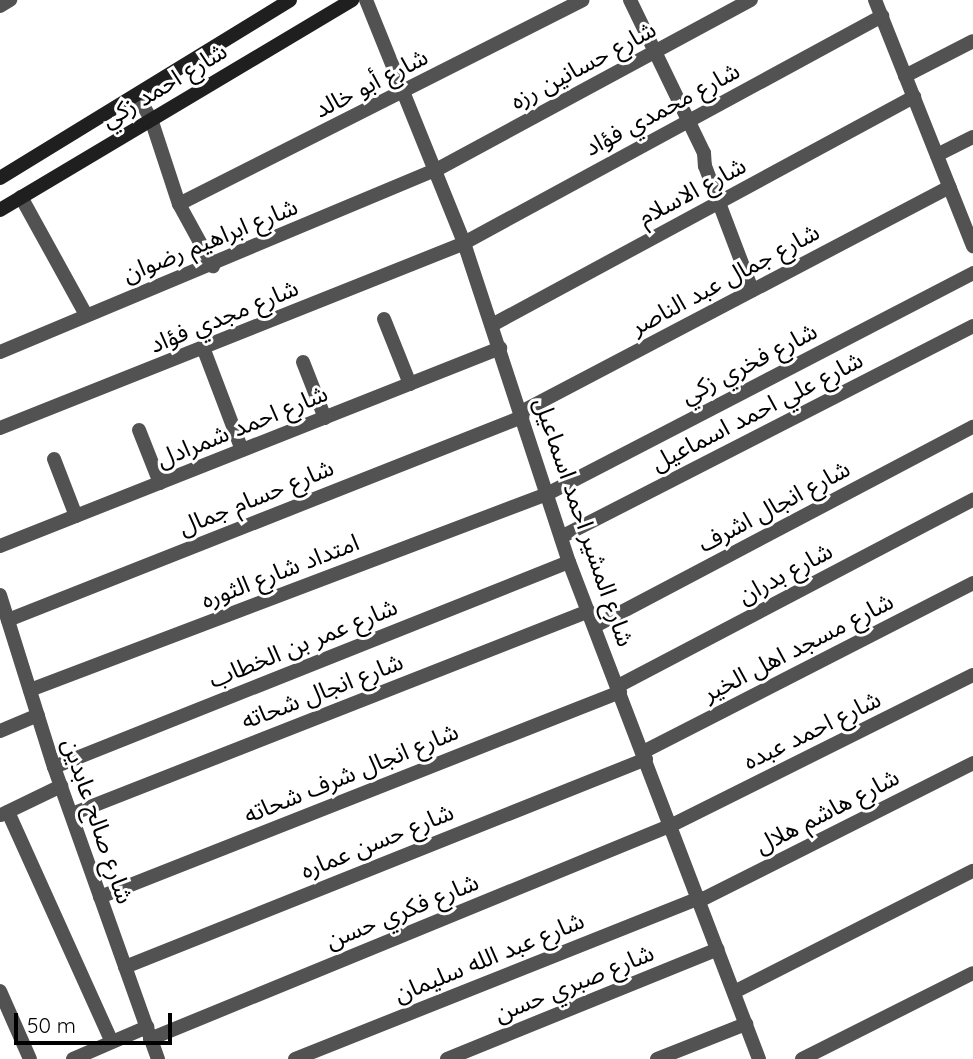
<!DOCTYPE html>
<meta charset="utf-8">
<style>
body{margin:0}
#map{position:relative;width:973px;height:1059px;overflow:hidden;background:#fff;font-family:Quicksand,"Noto Sans Arabic",sans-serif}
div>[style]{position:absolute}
.street>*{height:14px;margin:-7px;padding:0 7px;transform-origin:7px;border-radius:7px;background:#525252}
.secondary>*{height:14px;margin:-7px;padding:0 7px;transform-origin:7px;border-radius:7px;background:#1f1f1f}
span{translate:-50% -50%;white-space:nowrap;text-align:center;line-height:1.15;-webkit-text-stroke:6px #fff;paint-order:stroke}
.street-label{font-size:24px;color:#000}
.scale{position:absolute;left:14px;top:1013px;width:158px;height:32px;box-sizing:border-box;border:4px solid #000;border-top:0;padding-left:9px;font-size:21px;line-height:24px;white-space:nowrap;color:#000;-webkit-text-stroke:5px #fff;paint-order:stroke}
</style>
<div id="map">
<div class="street">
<i style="left:366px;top:0;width:262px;rotate:68deg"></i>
<i style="left:464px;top:243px;width:336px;rotate:71.8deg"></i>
<i style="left:569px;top:562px;width:532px;rotate:69.08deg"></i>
<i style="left:630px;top:0;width:170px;rotate:64.2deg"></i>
<i style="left:704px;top:153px;width:13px;rotate:86deg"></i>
<i style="left:705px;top:166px;width:133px;rotate:69.2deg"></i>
<i style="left:875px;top:0;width:265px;rotate:68.3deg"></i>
<i style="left:0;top:6px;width:12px;rotate:-31deg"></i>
<i style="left:905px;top:76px;width:76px;rotate:-27.2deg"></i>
<i style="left:137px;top:95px;width:28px;rotate:60deg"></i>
<i style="left:151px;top:119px;width:89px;rotate:71.8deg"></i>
<i style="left:179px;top:204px;width:71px;rotate:61.3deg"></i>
<i style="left:937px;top:155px;width:40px;rotate:-26.6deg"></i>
<i style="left:21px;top:197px;width:132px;rotate:61.1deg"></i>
<i style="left:179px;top:204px;width:452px;rotate:-26.8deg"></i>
<i style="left:384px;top:319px;width:70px;rotate:68.2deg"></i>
<i style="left:492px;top:325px;width:480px;rotate:-28.4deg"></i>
<i style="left:204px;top:350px;width:107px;rotate:69.2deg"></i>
<i style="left:0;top:352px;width:472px;rotate:-22.7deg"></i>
<i style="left:436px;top:170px;width:358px;rotate:-28.4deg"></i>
<i style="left:303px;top:362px;width:60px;rotate:68.6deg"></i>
<i style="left:521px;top:412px;width:484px;rotate:-27.7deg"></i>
<i style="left:0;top:428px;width:500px;rotate:-21.7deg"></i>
<i style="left:464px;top:243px;width:476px;rotate:-28.5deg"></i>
<i style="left:139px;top:430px;width:57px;rotate:68.4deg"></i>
<i style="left:54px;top:459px;width:61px;rotate:68.9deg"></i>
<i style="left:561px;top:537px;width:463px;rotate:-27.1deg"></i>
<i style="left:0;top:546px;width:538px;rotate:-21.6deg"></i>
<i style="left:0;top:595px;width:180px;rotate:72.6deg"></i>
<i style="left:54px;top:767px;width:310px;rotate:70.4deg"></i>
<i style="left:8px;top:620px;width:553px;rotate:-21.55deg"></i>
<i style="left:595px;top:626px;width:427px;rotate:-27.8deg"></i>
<i style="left:618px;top:686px;width:401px;rotate:-27.7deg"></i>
<i style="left:30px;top:690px;width:553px;rotate:-20.76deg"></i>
<i style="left:547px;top:494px;width:480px;rotate:-27.4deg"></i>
<i style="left:0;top:731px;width:41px;rotate:-22.8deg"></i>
<i style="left:643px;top:752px;width:371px;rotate:-27.1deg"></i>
<i style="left:54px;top:767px;width:554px;rotate:-21.71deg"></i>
<i style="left:8px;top:812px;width:252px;rotate:65.7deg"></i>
<i style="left:72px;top:814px;width:555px;rotate:-21.44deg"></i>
<i style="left:1px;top:815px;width:67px;rotate:-25.8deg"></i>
<i style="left:100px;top:897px;width:559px;rotate:-21.52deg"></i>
<i style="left:701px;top:900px;width:305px;rotate:-26.7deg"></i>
<i style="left:125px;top:967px;width:561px;rotate:-21.76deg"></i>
<i style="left:0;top:991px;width:74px;rotate:66.2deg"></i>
<i style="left:734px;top:992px;width:268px;rotate:-26.9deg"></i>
<i style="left:150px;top:1039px;width:564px;rotate:-22.29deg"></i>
<i style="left:672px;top:825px;width:336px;rotate:-26.5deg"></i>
<i style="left:73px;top:1059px;width:81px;rotate:-23.4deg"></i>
<i style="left:295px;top:1059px;width:436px;rotate:-21.7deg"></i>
<i style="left:447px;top:1059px;width:292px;rotate:-22.1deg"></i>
<i style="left:657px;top:1059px;width:96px;rotate:-21.5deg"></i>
<i style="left:802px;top:1059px;width:191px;rotate:-26.7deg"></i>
</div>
<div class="secondary">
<i style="left:0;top:178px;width:340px;rotate:-31.5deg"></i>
<i style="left:0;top:210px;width:410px;rotate:-30.8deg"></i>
</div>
<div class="street-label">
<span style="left:583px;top:65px;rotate:-28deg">شارع حسانين رزه</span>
<span style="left:371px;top:83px;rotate:-27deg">شارع أبو خالد</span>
<span style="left:164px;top:85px;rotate:-31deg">شارع احمد زكي</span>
<span style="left:662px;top:109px;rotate:-28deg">شارع محمدي فؤاد</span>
<span style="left:692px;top:191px;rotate:-28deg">شارع الاسلام</span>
<span style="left:210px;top:240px;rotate:-22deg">شارع ابراهيم رضوان</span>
<span style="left:725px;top:279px;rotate:-28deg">شارع جمال عبد الناصر</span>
<span style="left:224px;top:316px;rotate:-22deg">شارع مجدي فؤاد</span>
<span style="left:749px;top:363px;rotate:-27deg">شارع فخري زكي</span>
<span style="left:757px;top:411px;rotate:-27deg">شارع علي احمد اسماعيل</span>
<span style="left:242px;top:426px;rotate:-22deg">شارع احمد شمرادل</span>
<span style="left:256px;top:497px;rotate:-22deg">شارع حسام جمال</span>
<span style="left:774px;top:506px;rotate:-28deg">شارع انجال اشرف</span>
<span style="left:584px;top:522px;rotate:71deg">شارع المشير احمد اسماعيل</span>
<span style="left:280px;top:571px;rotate:-21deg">امتداد شارع الثوره</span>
<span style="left:785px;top:573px;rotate:-28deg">شارع بدران</span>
<span style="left:303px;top:643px;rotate:-22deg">شارع عمر بن الخطاب</span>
<span style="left:798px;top:647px;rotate:-27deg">شارع مسجد اهل الخير</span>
<span style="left:322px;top:691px;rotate:-21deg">شارع انجال شحاته</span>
<span style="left:812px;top:730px;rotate:-26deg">شارع احمد عبده</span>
<span style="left:351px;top:773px;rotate:-22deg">شارع انجال شرف شحاته</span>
<span style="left:827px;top:811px;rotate:-27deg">شارع هاشم هلال</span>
<span style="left:98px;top:821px;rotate:71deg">شارع صالح عابدين</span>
<span style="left:377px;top:841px;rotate:-22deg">شارع حسن عماره</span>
<span style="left:402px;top:911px;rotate:-22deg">شارع فكري حسن</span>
<span style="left:489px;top:957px;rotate:-22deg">شارع عبد الله سليمان</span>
<span style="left:574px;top:983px;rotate:-22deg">شارع صبري حسن</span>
</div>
<div class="scale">50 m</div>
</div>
